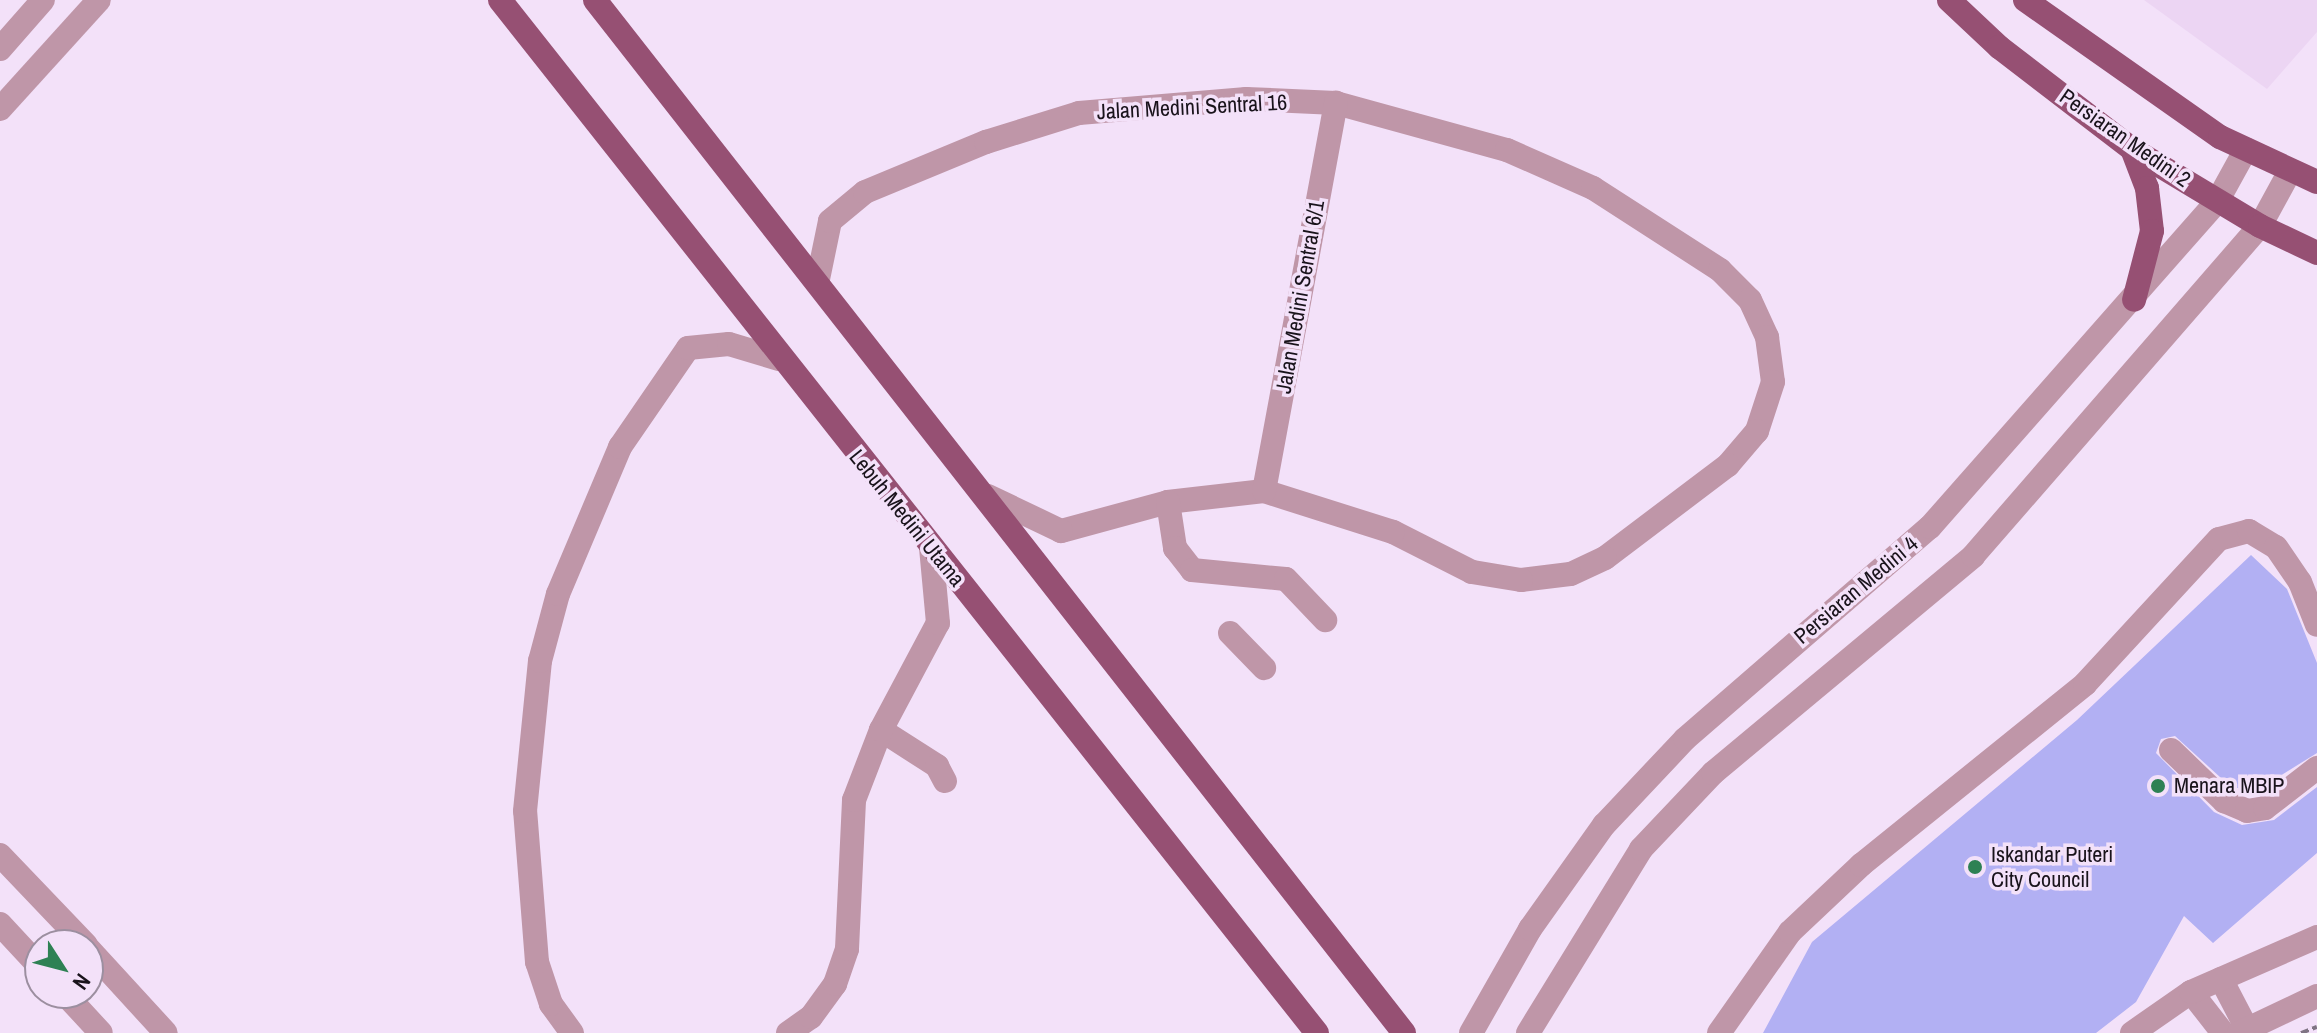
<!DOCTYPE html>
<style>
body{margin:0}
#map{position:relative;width:2317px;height:1033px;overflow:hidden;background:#f3e1f9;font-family:"Archivo Narrow",sans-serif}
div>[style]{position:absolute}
.built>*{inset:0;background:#ecd5f3}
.building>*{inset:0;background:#b2b0f3}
.path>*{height:4px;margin-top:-2px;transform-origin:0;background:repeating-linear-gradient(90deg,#7f7483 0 8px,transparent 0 12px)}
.minor>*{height:24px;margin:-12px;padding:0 12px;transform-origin:12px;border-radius:12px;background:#bf96a8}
.major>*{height:24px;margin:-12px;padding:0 12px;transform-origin:12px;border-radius:12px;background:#965073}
.dots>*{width:22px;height:22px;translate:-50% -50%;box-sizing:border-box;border:4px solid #f3e1f9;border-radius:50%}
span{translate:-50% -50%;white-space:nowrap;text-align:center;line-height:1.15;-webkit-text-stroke:7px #f3e1f9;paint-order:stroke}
.street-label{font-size:22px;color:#19131b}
.poi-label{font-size:22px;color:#19131b}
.left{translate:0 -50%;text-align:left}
.north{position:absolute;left:24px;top:929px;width:80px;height:80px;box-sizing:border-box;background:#f3e1f9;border:2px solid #9c8fa0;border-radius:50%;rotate:126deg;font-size:22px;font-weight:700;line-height:32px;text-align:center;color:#19131b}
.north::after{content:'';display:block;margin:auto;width:28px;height:36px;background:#2e8154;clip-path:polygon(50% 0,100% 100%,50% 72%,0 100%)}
</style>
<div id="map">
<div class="built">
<i style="clip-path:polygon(2144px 0,2317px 0,2317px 32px,2267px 89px)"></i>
</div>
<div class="building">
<i style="clip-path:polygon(2251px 555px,2287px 589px,2317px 663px,2317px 753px,2249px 795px,2232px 788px,2175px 736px,2161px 739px,2156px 753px,2214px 812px,2242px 825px,2274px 820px,2317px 787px,2317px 853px,2213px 943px,2184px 916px,2136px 1002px,2096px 1033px,1763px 1033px,1812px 942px,2077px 720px)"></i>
</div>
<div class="path">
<i style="left:2301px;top:1033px;width:17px;rotate:-21deg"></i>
</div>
<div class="minor">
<i style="left:0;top:49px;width:65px;rotate:-48.7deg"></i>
<i style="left:0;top:109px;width:147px;rotate:-47.8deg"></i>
<i style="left:818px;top:279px;width:59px;rotate:-78.3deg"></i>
<i style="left:830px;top:221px;width:45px;rotate:-39.6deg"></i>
<i style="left:865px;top:192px;width:131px;rotate:-22.5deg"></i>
<i style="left:986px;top:142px;width:97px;rotate:-17.3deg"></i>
<i style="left:1079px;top:113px;width:168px;rotate:-4.8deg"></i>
<i style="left:1246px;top:99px;width:90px;rotate:2.5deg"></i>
<i style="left:1336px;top:103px;width:177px;rotate:15.4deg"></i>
<i style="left:1507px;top:150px;width:94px;rotate:23.8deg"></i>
<i style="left:1593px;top:188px;width:151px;rotate:32.8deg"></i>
<i style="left:1720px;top:270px;width:42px;rotate:45deg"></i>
<i style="left:1750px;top:300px;width:41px;rotate:65.3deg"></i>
<i style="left:1767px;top:337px;width:45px;rotate:82.4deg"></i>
<i style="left:1773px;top:382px;width:52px;rotate:108.1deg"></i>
<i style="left:1757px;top:431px;width:45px;rotate:130.5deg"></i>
<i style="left:1728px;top:465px;width:154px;rotate:142.9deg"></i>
<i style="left:1605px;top:558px;width:38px;rotate:155deg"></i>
<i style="left:1570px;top:574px;width:49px;rotate:173deg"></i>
<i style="left:1521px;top:580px;width:50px;rotate:-170.7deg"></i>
<i style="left:1472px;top:572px;width:89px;rotate:-153.1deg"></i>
<i style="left:1393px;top:532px;width:135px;rotate:-162.4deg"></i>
<i style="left:1264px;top:491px;width:97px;rotate:173.5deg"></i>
<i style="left:1168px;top:502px;width:111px;rotate:164.8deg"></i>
<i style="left:1061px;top:531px;width:81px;rotate:-154.4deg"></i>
<i style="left:1264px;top:491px;width:395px;rotate:-79.5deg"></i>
<i style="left:1168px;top:502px;width:47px;rotate:81.3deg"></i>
<i style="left:1175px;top:548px;width:28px;rotate:52deg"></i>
<i style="left:1192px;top:570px;width:94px;rotate:5.5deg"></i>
<i style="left:1286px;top:579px;width:57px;rotate:46.4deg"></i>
<i style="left:1230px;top:633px;width:49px;rotate:45.8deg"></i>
<i style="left:881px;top:730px;width:67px;rotate:32.7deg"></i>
<i style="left:937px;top:766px;width:17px;rotate:62deg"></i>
<i style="left:2171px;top:750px;width:74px;rotate:43.9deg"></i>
<i style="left:2224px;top:801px;width:25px;rotate:23deg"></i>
<i style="left:2247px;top:811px;width:18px;rotate:-9deg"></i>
<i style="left:2265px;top:808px;width:66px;rotate:-37.6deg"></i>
<i style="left:0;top:855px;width:124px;rotate:46.3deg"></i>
<i style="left:0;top:924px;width:59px;rotate:47.1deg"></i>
<i style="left:88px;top:948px;width:115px;rotate:47.5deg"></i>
<i style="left:2221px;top:979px;width:56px;rotate:62.5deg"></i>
<i style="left:2191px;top:992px;width:52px;rotate:52deg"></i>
<i style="left:64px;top:993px;width:54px;rotate:47.2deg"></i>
<i style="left:572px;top:1033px;width:36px;rotate:-126deg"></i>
<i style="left:551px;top:1004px;width:44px;rotate:-108.4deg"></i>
<i style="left:537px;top:962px;width:151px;rotate:-94.5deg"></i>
<i style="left:525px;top:811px;width:151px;rotate:-84.3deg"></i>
<i style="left:540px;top:661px;width:69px;rotate:-75deg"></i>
<i style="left:558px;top:594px;width:160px;rotate:-67.1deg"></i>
<i style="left:620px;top:447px;width:120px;rotate:-55.5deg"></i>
<i style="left:688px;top:348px;width:41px;rotate:-5.6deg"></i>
<i style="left:729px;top:344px;width:52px;rotate:16.7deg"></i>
<i style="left:788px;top:1033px;width:28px;rotate:-35deg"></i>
<i style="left:811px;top:1017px;width:41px;rotate:-54deg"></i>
<i style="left:835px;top:984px;width:37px;rotate:-71deg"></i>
<i style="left:847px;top:949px;width:149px;rotate:-87.3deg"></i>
<i style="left:854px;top:800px;width:75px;rotate:-68.9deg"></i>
<i style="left:881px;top:730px;width:121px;rotate:-62deg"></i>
<i style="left:938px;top:623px;width:76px;rotate:-95.3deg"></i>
<i style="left:1471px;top:1033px;width:120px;rotate:-60.4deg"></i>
<i style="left:1530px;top:929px;width:128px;rotate:-54.6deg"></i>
<i style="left:1604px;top:825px;width:118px;rotate:-46.7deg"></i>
<i style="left:1685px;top:739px;width:324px;rotate:-40.9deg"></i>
<i style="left:1930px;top:527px;width:436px;rotate:-48.6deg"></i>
<i style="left:2218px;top:200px;width:58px;rotate:-61.2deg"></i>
<i style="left:1528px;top:1033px;width:216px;rotate:-58.4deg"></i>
<i style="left:1641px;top:849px;width:105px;rotate:-46.5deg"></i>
<i style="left:1713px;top:773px;width:339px;rotate:-39.8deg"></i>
<i style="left:1973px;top:556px;width:437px;rotate:-49deg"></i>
<i style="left:2260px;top:226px;width:63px;rotate:-61.4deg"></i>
<i style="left:1719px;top:1033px;width:123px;rotate:-54.9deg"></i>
<i style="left:1790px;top:932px;width:98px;rotate:-43.3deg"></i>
<i style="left:1861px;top:865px;width:288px;rotate:-38.9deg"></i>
<i style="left:2085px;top:684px;width:197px;rotate:-47.3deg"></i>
<i style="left:2219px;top:539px;width:31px;rotate:-15deg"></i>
<i style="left:2249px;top:531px;width:31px;rotate:31deg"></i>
<i style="left:2276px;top:547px;width:42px;rotate:55.6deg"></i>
<i style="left:2300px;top:582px;width:46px;rotate:68.4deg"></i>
<i style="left:2132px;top:1033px;width:72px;rotate:-34.8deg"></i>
<i style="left:2191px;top:992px;width:137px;rotate:-23.6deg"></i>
<i style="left:2239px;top:1033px;width:86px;rotate:-25.4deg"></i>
</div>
<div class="major">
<i style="left:500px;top:0;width:1317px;rotate:51.66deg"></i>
<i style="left:595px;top:0;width:1312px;rotate:51.93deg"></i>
<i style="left:1949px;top:0;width:69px;rotate:43.2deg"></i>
<i style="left:1999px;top:47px;width:168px;rotate:37.5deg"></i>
<i style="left:2132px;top:149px;width:149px;rotate:31deg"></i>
<i style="left:2260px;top:226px;width:63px;rotate:25.3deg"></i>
<i style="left:2025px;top:0;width:238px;rotate:35.1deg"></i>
<i style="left:2220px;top:137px;width:107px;rotate:24.9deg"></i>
<i style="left:2132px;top:149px;width:42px;rotate:69deg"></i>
<i style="left:2147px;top:188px;width:43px;rotate:83.4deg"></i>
<i style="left:2152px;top:231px;width:71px;rotate:104.6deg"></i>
</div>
<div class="dots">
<i style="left:2158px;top:786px;background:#2e8154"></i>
<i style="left:1975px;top:867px;background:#2e8154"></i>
</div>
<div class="street-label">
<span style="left:1192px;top:107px;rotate:-3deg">Jalan Medini Sentral 16</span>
<span style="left:2125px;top:138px;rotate:35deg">Persiaran Medini 2</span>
<span style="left:1300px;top:297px;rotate:-80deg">Jalan Medini Sentral 6/1</span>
<span style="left:907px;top:518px;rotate:51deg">Lebuh Medini Utama</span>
<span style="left:1856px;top:590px;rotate:-40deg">Persiaran Medini 4</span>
</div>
<div class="poi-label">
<span class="left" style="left:2174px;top:786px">Menara MBIP</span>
<span class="left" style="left:1991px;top:867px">Iskandar Puteri<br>City Council</span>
</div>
<div class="north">N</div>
</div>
